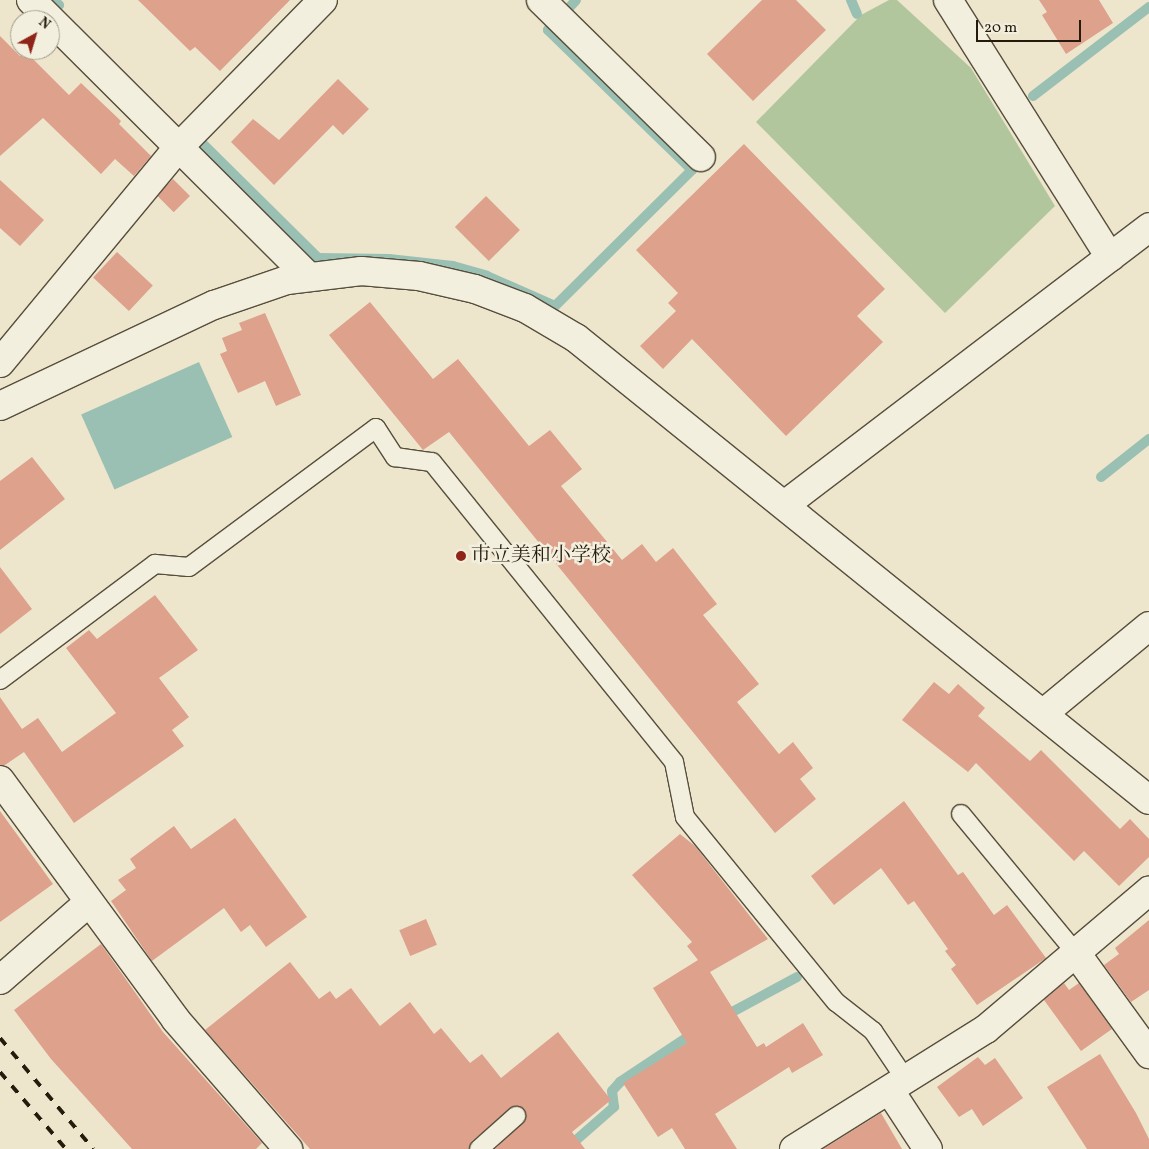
<!DOCTYPE html>
<meta charset="utf-8">
<style>
body{margin:0}
#map{position:relative;width:1149px;height:1149px;overflow:hidden;background:#ede6cc;font-family:Vollkorn,"Noto Serif JP",serif}
div>[style]{position:absolute}
.green>*{inset:0;background:#b2c69d}
.water>*{inset:0;background:#9ac0b3;transform-origin:0 0}
.stream>*{height:10px;margin:-5px;padding:0 5px;transform-origin:5px;border-radius:5px;background:#9ac0b3}
.building>*{inset:0;background:#dda18c;transform-origin:0 0}
.roads{filter:drop-shadow(1px 0 #574e3c) drop-shadow(-1px 0 #574e3c) drop-shadow(0 1px #574e3c) drop-shadow(0 -1px #574e3c)}
.service>*{height:18px;margin:-9px;padding:0 9px;transform-origin:9px;border-radius:9px;background:#f3efde}
.minor>*{height:28px;margin:-14px;padding:0 14px;transform-origin:14px;border-radius:14px;background:#f3efde}
.rail>*{height:4px;margin-top:-2px;transform-origin:0;background:repeating-linear-gradient(90deg,#251b0c 0 9px,transparent 0 18px)}
.dots>*{width:14px;height:14px;translate:-50% -50%;box-sizing:border-box;border:2px solid #f3efde;border-radius:50%}
span{translate:-50% -50%;white-space:nowrap;text-align:center;line-height:1.15;-webkit-text-stroke:5px #f3efde;paint-order:stroke}
.poi-label{font-size:20px;color:#251b0c}
.left{translate:0 -50%;text-align:left}
.north{position:absolute;left:10px;top:10px;width:50px;height:50px;box-sizing:border-box;background:#f3efde;border:1px solid #a19a8a;border-radius:50%;rotate:39deg;font-size:14px;font-weight:700;line-height:20px;text-align:center;color:#251b0c}
.north::after{content:'';display:block;margin:auto;width:18px;height:22px;background:#8f2418;clip-path:polygon(50% 0,100% 100%,50% 72%,0 100%)}
.scale{position:absolute;left:976px;top:20px;width:105px;height:22px;box-sizing:border-box;border:2px solid #251b0c;border-top:0;padding-left:6px;font-size:15px;line-height:18px;white-space:nowrap;color:#251b0c;-webkit-text-stroke:4px #f3efde;paint-order:stroke}
</style>
<div id="map">
<div class="green">
<i style="clip-path:polygon(889px 0,897px 0,971px 68px,1055px 206px,945px 313px,756px 122px,861px 15px)"></i>
</div>
<div class="water">
<i style="left:199px;top:362px;width:82px;height:129px;rotate:66deg"></i>
</div>
<div class="stream">
<i style="left:53px;top:0;width:8px;rotate:40deg"></i>
<i style="left:851px;top:0;width:15px;rotate:67deg"></i>
<i style="left:568px;top:9px;width:12px;rotate:-48deg"></i>
<i style="left:1033px;top:96px;width:146px;rotate:-37.5deg"></i>
<i style="left:204px;top:145px;width:161px;rotate:44.7deg"></i>
<i style="left:318px;top:258px;width:71px;rotate:0.8deg"></i>
<i style="left:389px;top:259px;width:64px;rotate:6.2deg"></i>
<i style="left:453px;top:266px;width:35px;rotate:16deg"></i>
<i style="left:487px;top:276px;width:74px;rotate:23.8deg"></i>
<i style="left:555px;top:306px;width:193px;rotate:-44.8deg"></i>
<i style="left:692px;top:170px;width:201px;rotate:-135.8deg"></i>
<i style="left:548px;top:30px;width:7px;rotate:-45deg"></i>
<i style="left:1101px;top:477px;width:61px;rotate:-38.4deg"></i>
<i style="left:723px;top:1017px;width:84px;rotate:-28.4deg"></i>
<i style="left:566px;top:1149px;width:64px;rotate:-41.2deg"></i>
<i style="left:614px;top:1107px;width:16px;rotate:-97deg"></i>
<i style="left:612px;top:1091px;width:12px;rotate:-48deg"></i>
<i style="left:620px;top:1082px;width:90px;rotate:-33.7deg"></i>
</div>
<div class="building">
<i style="clip-path:polygon(138px 0,290px 0,220px 71px,195px 47px,190px 51px)"></i>
<i style="clip-path:polygon(762px 0,796px 0,826px 30px,753px 101px,707px 54px)"></i>
<i style="clip-path:polygon(1039px 0,1099px 0,1113px 23px,1066px 54px,1042px 15px,1047px 12px)"></i>
<i style="clip-path:polygon(0 36px,20px 56px,25px 51px,69px 95px,81px 83px,121px 121px,119px 124px,151px 156px,134px 176px,115px 159px,101px 174px,43px 118px,0 156px)"></i>
<i style="clip-path:polygon(338px 79px,369px 109px,343px 135px,333px 125px,274px 185px,231px 142px,253px 119px,279px 140px)"></i>
<i style="clip-path:polygon(744px 144px,885px 289px,857px 316px,883px 342px,786px 436px,692px 339px,663px 369px,640px 346px,676px 311px,668px 303px,678px 293px,636px 250px)"></i>
<i style="left:173px;top:179px;width:24px;height:23px;rotate:45deg"></i>
<i style="clip-path:polygon(0 180px,44px 220px,20px 246px,0 228px)"></i>
<i style="left:486px;top:196px;width:48px;height:44px;rotate:45deg"></i>
<i style="left:117px;top:252px;width:49px;height:35px;rotate:43deg"></i>
<i style="clip-path:polygon(370px 302px,433px 379px,458px 359px,529px 446px,550px 430px,582px 469px,561px 486px,622px 560px,642px 544px,656px 562px,673px 548px,717px 604px,703px 615px,759px 684px,737px 702px,779px 754px,793px 742px,813px 768px,800px 779px,816px 799px,775px 833px,449px 432px,423px 450px,329px 335px)"></i>
<i style="clip-path:polygon(265px 313px,301px 395px,276px 406px,265px 381px,238px 393px,220px 354px,227px 351px,222px 338px,242px 330px,239px 323px)"></i>
<i style="clip-path:polygon(32px 457px,65px 499px,0 550px,0 481px)"></i>
<i style="clip-path:polygon(0 567px,32px 609px,0 634px)"></i>
<i style="clip-path:polygon(155px 595px,198px 650px,159px 678px,189px 717px,172px 730px,184px 746px,74px 823px,24px 752px,5px 765px,0 765px,0 697px,22px 729px,38px 718px,62px 752px,116px 713px,66px 648px,89px 630px,97px 639px)"></i>
<i style="clip-path:polygon(934px 682px,949px 694px,958px 684px,985px 708px,978px 716px,1030px 761px,1041px 750px,1120px 829px,1130px 819px,1149px 839px,1149px 857px,1119px 886px,1084px 851px,1074px 861px,976px 763px,968px 772px,902px 720px)"></i>
<i style="clip-path:polygon(904px 801px,958px 875px,963px 872px,994px 915px,1007px 905px,1046px 958px,977px 1005px,951px 969px,956px 965px,945px 951px,948px 949px,914px 901px,908px 905px,881px 868px,834px 905px,811px 876px)"></i>
<i style="clip-path:polygon(0 811px,53px 884px,0 922px)"></i>
<i style="clip-path:polygon(235px 818px,307px 917px,266px 947px,250px 925px,241px 932px,224px 908px,152px 961px,111px 901px,126px 890px,118px 880px,136px 868px,130px 859px,174px 826px,191px 849px)"></i>
<i style="clip-path:polygon(680px 834px,695px 846px,768px 939px,710px 972px,757px 1047px,764px 1043px,766px 1047px,803px 1023px,823px 1055px,792px 1073px,789px 1067px,715px 1114px,737px 1149px,685px 1149px,672px 1128px,658px 1137px,623px 1083px,687px 1043px,653px 988px,698px 960px,687px 946px,692px 942px,632px 875px)"></i>
<i style="left:426px;top:919px;width:28px;height:29px;rotate:67deg"></i>
<i style="clip-path:polygon(1149px 920px,1149px 990px,1131px 1002px,1104px 965px,1119px 954px,1115px 948px)"></i>
<i style="clip-path:polygon(101px 944px,163px 1032px,262px 1143px,256px 1149px,132px 1149px,51px 1059px,14px 1010px)"></i>
<i style="clip-path:polygon(290px 962px,319px 999px,330px 991px,336px 999px,351px 988px,380px 1026px,410px 1002px,434px 1034px,441px 1028px,470px 1063px,482px 1054px,501px 1078px,558px 1032px,611px 1100px,572px 1132px,585px 1149px,495px 1149px,526px 1120px,524px 1109px,514px 1106px,472px 1141px,469px 1149px,310px 1149px,205px 1030px)"></i>
<i style="clip-path:polygon(1064px 983px,1069px 990px,1079px 983px,1112px 1029px,1081px 1051px,1044px 1000px)"></i>
<i style="clip-path:polygon(1100px 1054px,1136px 1113px,1149px 1139px,1149px 1149px,1087px 1149px,1047px 1087px)"></i>
<i style="clip-path:polygon(978px 1057px,985px 1065px,995px 1058px,1023px 1098px,983px 1126px,972px 1109px,959px 1117px,937px 1087px)"></i>
<i style="clip-path:polygon(881px 1113px,902px 1149px,823px 1149px)"></i>
</div>
<div class="roads">
<div class="service">
<i style="left:0;top:680px;width:194px;rotate:-36.8deg"></i>
<i style="left:155px;top:564px;width:34px;rotate:5deg"></i>
<i style="left:189px;top:567px;width:233px;rotate:-36.6deg"></i>
<i style="left:376px;top:428px;width:35px;rotate:57deg"></i>
<i style="left:395px;top:457px;width:37px;rotate:8deg"></i>
<i style="left:432px;top:462px;width:385px;rotate:51.1deg"></i>
<i style="left:674px;top:762px;width:56px;rotate:78.7deg"></i>
<i style="left:685px;top:817px;width:239px;rotate:50.8deg"></i>
<i style="left:836px;top:1002px;width:47px;rotate:38.1deg"></i>
<i style="left:873px;top:1031px;width:59px;rotate:56deg"></i>
<i style="left:961px;top:814px;width:180px;rotate:50.4deg"></i>
<i style="left:479px;top:1149px;width:50px;rotate:-41.7deg"></i>
</div>
<div class="minor">
<i style="left:31px;top:0;width:391px;rotate:44.9deg"></i>
<i style="left:541px;top:0;width:224px;rotate:44.5deg"></i>
<i style="left:948px;top:0;width:304px;rotate:57.8deg"></i>
<i style="left:0;top:363px;width:279px;rotate:-50.4deg"></i>
<i style="left:178px;top:148px;width:207px;rotate:-45.6deg"></i>
<i style="left:0;top:406px;width:237px;rotate:-25.3deg"></i>
<i style="left:214px;top:305px;width:77px;rotate:-18.9deg"></i>
<i style="left:287px;top:280px;width:75px;rotate:-6.9deg"></i>
<i style="left:361px;top:271px;width:58px;rotate:4.9deg"></i>
<i style="left:419px;top:276px;width:57px;rotate:13.1deg"></i>
<i style="left:475px;top:289px;width:53px;rotate:20.8deg"></i>
<i style="left:525px;top:308px;width:59px;rotate:30.5deg"></i>
<i style="left:576px;top:338px;width:736px;rotate:38.88deg"></i>
<i style="left:786px;top:504px;width:457px;rotate:-37.3deg"></i>
<i style="left:1045px;top:712px;width:135px;rotate:-39.6deg"></i>
<i style="left:0;top:780px;width:298px;rotate:53.7deg"></i>
<i style="left:176px;top:1020px;width:171px;rotate:49deg"></i>
<i style="left:1076px;top:953px;width:125px;rotate:54.1deg"></i>
<i style="left:0;top:980px;width:117px;rotate:-41.2deg"></i>
<i style="left:890px;top:1091px;width:69px;rotate:56.8deg"></i>
<i style="left:794px;top:1149px;width:226px;rotate:-32deg"></i>
<i style="left:986px;top:1029px;width:214px;rotate:-40.3deg"></i>
</div>
</div>
<div class="rail">
<i style="left:0;top:1038px;width:145px;rotate:50deg"></i>
<i style="left:0;top:1072px;width:101px;rotate:49.4deg"></i>
</div>
<div class="dots">
<i style="left:461px;top:556px;background:#8f2418"></i>
</div>
<div class="poi-label">
<span class="left" style="left:471px;top:556px">市立美和小学校</span>
</div>
<div class="north">N</div>
<div class="scale">20 m</div>
</div>
